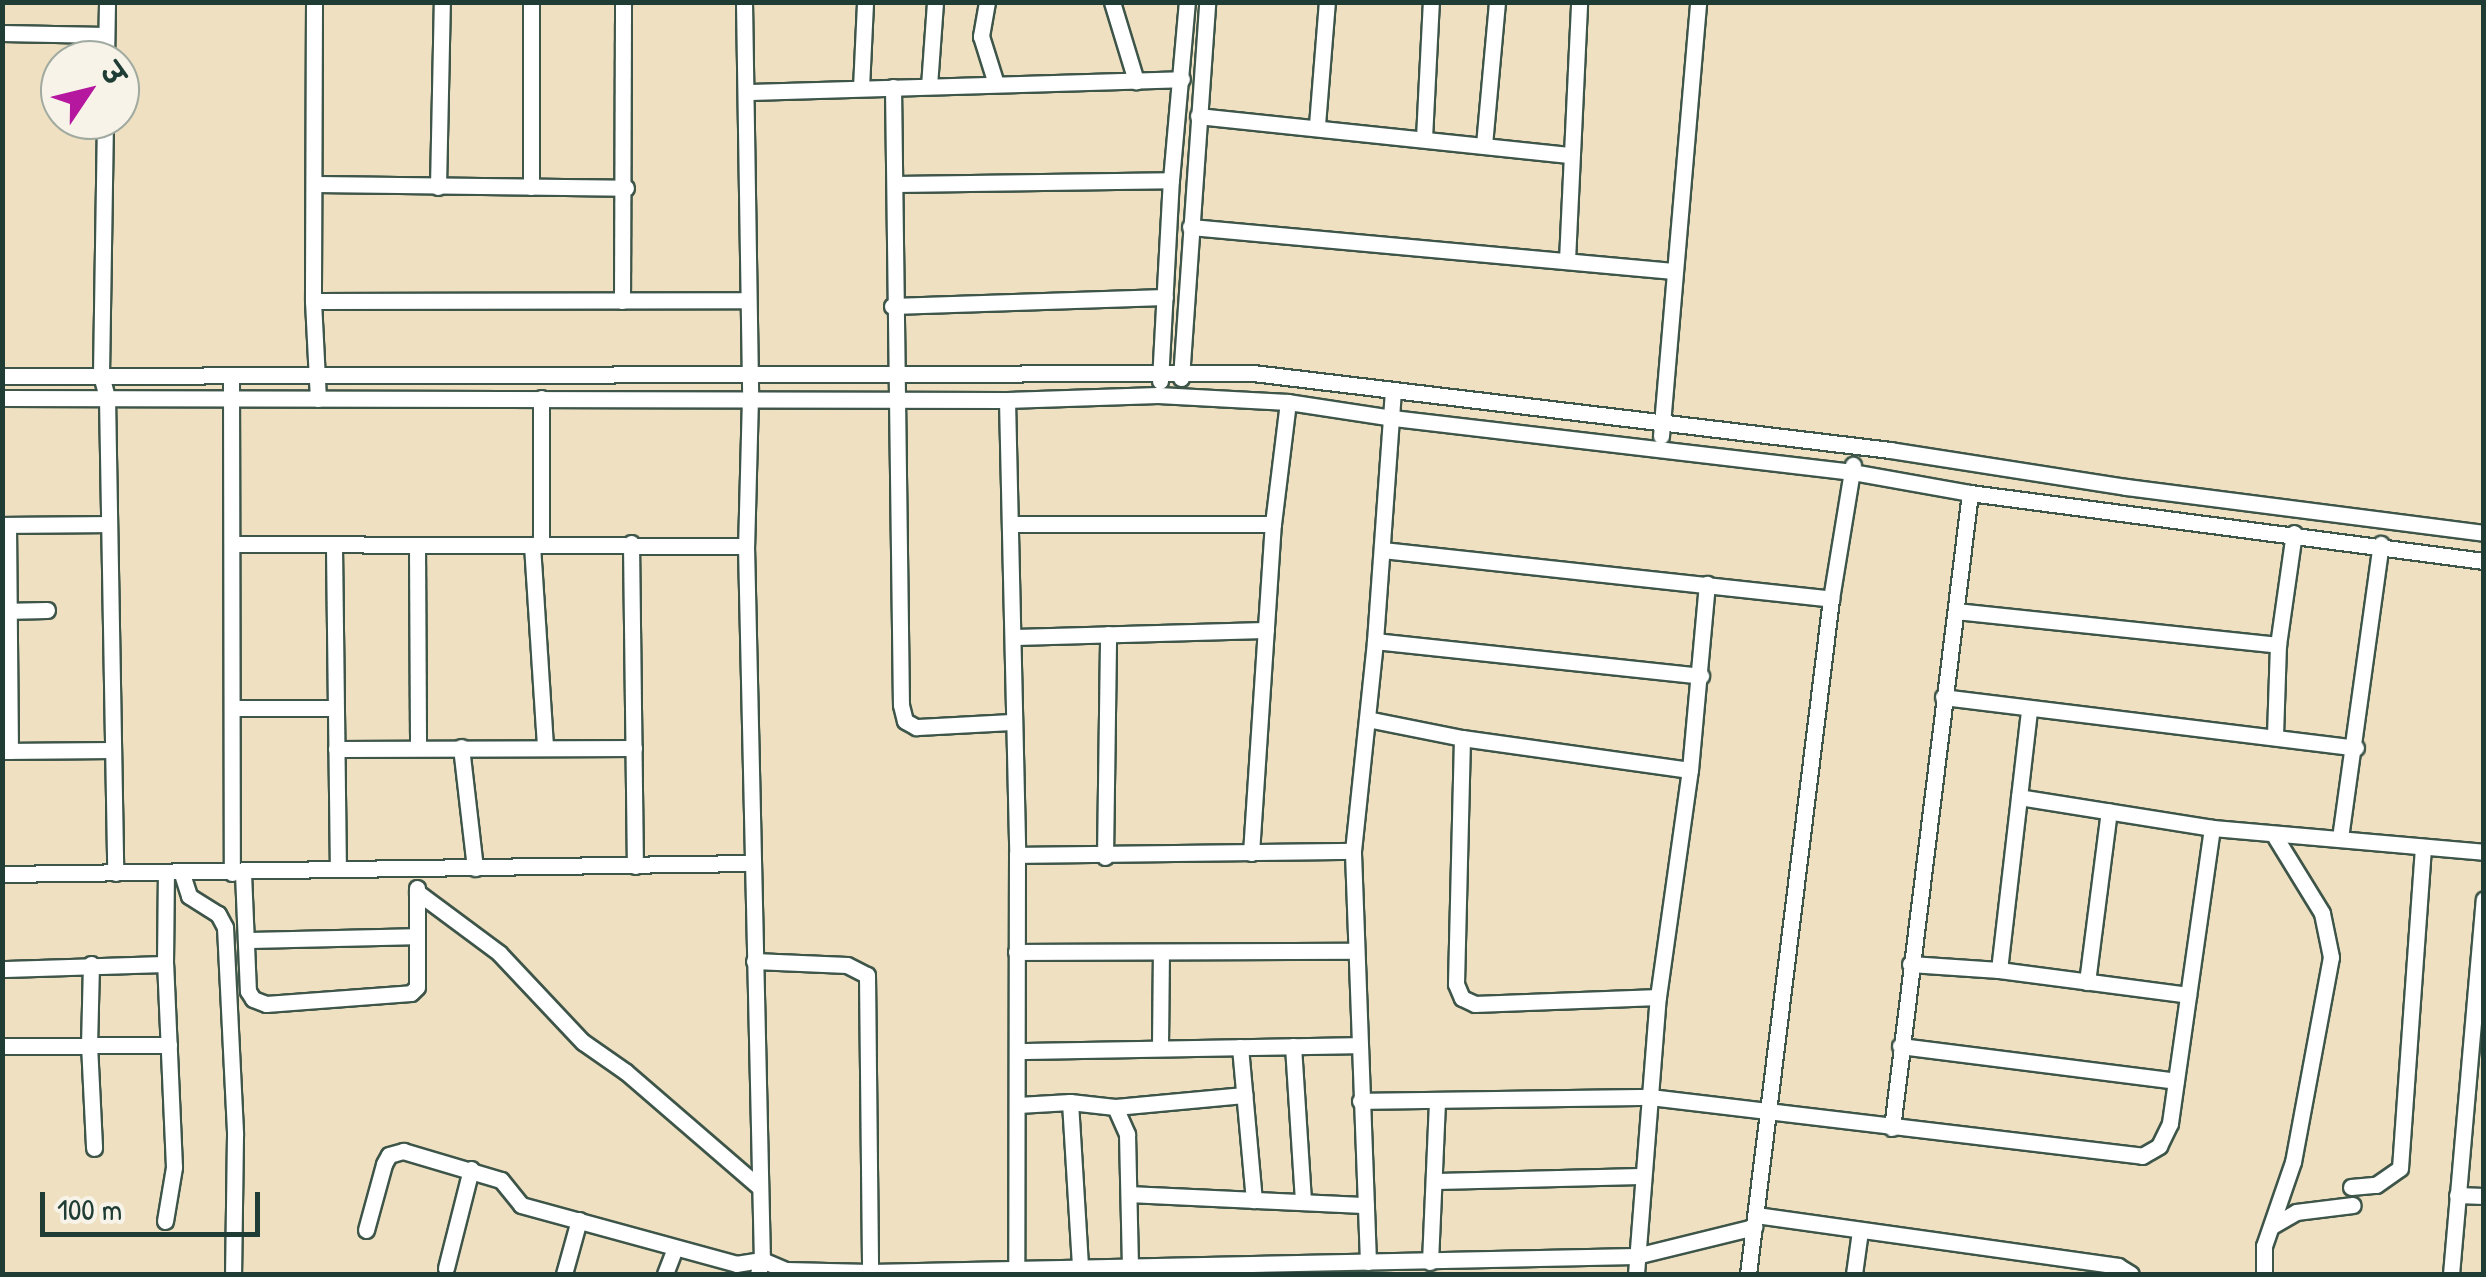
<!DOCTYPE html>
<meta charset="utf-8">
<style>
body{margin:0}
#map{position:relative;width:2486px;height:1277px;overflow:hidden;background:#eee0c0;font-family:"Patrick Hand","Playpen Sans Deva",sans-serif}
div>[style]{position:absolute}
.roads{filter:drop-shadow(2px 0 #3e5549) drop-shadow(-2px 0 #3e5549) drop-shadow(0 2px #3e5549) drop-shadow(0 -2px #3e5549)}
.minor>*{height:15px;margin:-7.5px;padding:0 7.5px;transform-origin:7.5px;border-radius:7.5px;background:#fff}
span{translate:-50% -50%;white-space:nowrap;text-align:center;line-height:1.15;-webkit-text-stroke:8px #f7f3e8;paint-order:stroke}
.frame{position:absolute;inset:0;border:5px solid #1f3d34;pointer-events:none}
.north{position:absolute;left:40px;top:40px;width:100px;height:100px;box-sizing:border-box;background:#f7f3e8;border:2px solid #a1aaa0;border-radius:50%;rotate:55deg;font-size:28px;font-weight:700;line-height:40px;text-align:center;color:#1f3d34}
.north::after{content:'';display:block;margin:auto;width:35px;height:45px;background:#b5179e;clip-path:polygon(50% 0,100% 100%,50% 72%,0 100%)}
.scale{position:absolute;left:40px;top:1192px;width:220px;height:45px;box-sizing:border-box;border:5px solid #1f3d34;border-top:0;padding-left:12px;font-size:30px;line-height:35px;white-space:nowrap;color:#1f3d34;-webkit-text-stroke:8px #f7f3e8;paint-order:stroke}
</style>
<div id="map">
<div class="roads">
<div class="minor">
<i style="left:314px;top:2px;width:299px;rotate:90.2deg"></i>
<i style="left:313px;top:301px;width:98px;rotate:87.1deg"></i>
<i style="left:744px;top:2px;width:395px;rotate:89.1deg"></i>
<i style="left:750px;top:397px;width:149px;rotate:91.5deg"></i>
<i style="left:746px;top:546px;width:714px;rotate:88.72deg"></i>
<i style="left:762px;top:1260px;width:26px;rotate:23deg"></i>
<i style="left:786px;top:1270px;width:84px;rotate:1.4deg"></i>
<i style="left:870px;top:1272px;width:766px;rotate:-1.2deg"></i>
<i style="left:1636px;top:1256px;width:122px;rotate:-13.8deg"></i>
<i style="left:987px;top:2px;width:35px;rotate:100deg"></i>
<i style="left:981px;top:36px;width:50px;rotate:72.6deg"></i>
<i style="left:1112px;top:2px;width:83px;rotate:73.1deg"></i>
<i style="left:2px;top:33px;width:104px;rotate:1.1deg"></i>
<i style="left:106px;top:60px;width:58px;rotate:-89deg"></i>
<i style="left:929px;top:86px;width:84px;rotate:-85.9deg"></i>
<i style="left:893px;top:87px;width:618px;rotate:89.26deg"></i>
<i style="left:901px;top:705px;width:16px;rotate:76deg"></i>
<i style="left:905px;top:721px;width:13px;rotate:29deg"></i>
<i style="left:916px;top:727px;width:97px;rotate:-3deg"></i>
<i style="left:861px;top:88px;width:86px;rotate:-87.3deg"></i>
<i style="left:749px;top:92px;width:433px;rotate:-1.7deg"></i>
<i style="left:1198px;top:116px;width:375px;rotate:6deg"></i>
<i style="left:105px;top:120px;width:255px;rotate:90.9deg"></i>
<i style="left:101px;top:375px;width:23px;rotate:75deg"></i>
<i style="left:107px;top:397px;width:476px;rotate:89deg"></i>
<i style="left:1317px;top:125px;width:123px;rotate:-85.4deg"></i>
<i style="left:1424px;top:138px;width:136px;rotate:-87.1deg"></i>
<i style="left:1484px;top:145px;width:144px;rotate:-84.8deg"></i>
<i style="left:316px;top:184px;width:310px;rotate:0.7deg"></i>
<i style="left:896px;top:184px;width:275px;rotate:-0.8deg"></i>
<i style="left:438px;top:187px;width:185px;rotate:-88.8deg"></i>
<i style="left:531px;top:187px;width:185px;rotate:-90deg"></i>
<i style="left:1190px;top:227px;width:486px;rotate:5.2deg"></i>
<i style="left:1567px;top:260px;width:258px;rotate:-87.3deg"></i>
<i style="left:313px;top:301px;width:434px;rotate:-0.1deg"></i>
<i style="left:622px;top:301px;width:299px;rotate:-89.8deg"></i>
<i style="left:892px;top:306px;width:273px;rotate:-1.9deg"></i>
<i style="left:231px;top:375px;width:498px;rotate:89.9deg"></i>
<i style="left:2px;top:376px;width:1251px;rotate:-0.14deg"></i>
<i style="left:1253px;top:373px;width:642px;rotate:6.89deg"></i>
<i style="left:1890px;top:450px;width:239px;rotate:8.9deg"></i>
<i style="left:2126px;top:487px;width:361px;rotate:7.3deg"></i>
<i style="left:1181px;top:378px;width:377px;rotate:-86deg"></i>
<i style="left:1160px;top:381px;width:201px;rotate:-86.9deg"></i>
<i style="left:1171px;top:180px;width:179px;rotate:-84.9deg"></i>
<i style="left:2px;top:398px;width:1005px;rotate:0.11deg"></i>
<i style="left:1007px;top:400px;width:151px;rotate:-1.9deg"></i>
<i style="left:1158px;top:395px;width:130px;rotate:3.1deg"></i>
<i style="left:1288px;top:402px;width:106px;rotate:8.7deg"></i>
<i style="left:1393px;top:418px;width:462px;rotate:6.7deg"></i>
<i style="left:1852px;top:472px;width:120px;rotate:10.1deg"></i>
<i style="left:1970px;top:493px;width:518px;rotate:7.54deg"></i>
<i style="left:541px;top:398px;width:147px;rotate:90deg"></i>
<i style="left:1007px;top:400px;width:455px;rotate:88.7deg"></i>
<i style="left:1017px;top:855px;width:413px;rotate:90.1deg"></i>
<i style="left:1661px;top:436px;width:436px;rotate:-85.1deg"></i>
<i style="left:1011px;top:524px;width:262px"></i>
<i style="left:2px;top:525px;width:106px;rotate:-0.5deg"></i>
<i style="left:8px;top:525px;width:226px;rotate:89.5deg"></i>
<i style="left:631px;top:543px;width:323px;rotate:89.3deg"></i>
<i style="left:232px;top:544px;width:514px;rotate:0.22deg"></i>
<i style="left:532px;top:545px;width:202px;rotate:86.3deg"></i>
<i style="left:417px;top:546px;width:201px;rotate:89.7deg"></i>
<i style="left:334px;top:547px;width:322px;rotate:89.3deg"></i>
<i style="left:1383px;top:550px;width:451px;rotate:6.2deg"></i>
<i style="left:2px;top:611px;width:45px;rotate:-1.3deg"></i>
<i style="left:1956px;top:611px;width:324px;rotate:6deg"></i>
<i style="left:1014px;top:637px;width:252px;rotate:-1.6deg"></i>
<i style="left:1375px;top:641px;width:328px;rotate:6.1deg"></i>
<i style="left:1943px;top:697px;width:416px;rotate:7deg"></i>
<i style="left:232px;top:708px;width:103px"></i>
<i style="left:1367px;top:719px;width:97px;rotate:11.3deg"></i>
<i style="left:1462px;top:738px;width:230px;rotate:8deg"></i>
<i style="left:2275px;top:735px;width:90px;rotate:-88.1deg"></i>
<i style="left:2278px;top:645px;width:113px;rotate:-81.9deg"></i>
<i style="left:1462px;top:738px;width:246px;rotate:91.4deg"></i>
<i style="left:1456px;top:984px;width:15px;rotate:67deg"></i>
<i style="left:1462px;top:998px;width:14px;rotate:25deg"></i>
<i style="left:1475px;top:1004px;width:183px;rotate:-2.2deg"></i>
<i style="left:461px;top:747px;width:122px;rotate:83.4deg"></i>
<i style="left:336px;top:749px;width:298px;rotate:-0.2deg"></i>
<i style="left:2px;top:751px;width:111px;rotate:-0.5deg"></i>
<i style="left:2019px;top:797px;width:195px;rotate:9.1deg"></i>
<i style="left:2212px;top:828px;width:273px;rotate:5deg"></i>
<i style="left:2340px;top:838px;width:297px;rotate:-82.1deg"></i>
<i style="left:1251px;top:853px;width:330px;rotate:-86.2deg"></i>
<i style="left:1273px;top:524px;width:123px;rotate:-83deg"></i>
<i style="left:1017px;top:855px;width:336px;rotate:-0.7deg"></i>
<i style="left:1105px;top:857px;width:223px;rotate:-89.2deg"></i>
<i style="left:243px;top:873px;width:118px;rotate:87.6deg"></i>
<i style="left:248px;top:991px;width:9px;rotate:58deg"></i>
<i style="left:253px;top:999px;width:14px;rotate:21deg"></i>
<i style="left:266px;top:1004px;width:145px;rotate:-4.3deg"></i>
<i style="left:411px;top:993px;width:8px;rotate:-45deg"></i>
<i style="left:417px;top:987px;width:99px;rotate:-90deg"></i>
<i style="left:2px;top:874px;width:749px;rotate:-0.84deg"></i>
<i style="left:182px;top:874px;width:23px;rotate:72deg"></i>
<i style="left:189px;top:896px;width:34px;rotate:32deg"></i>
<i style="left:218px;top:914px;width:15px;rotate:62deg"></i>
<i style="left:225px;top:927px;width:208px;rotate:87.2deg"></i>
<i style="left:235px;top:1135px;width:139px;rotate:90.8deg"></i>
<i style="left:417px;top:892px;width:102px;rotate:36.6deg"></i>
<i style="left:499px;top:953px;width:122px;rotate:46.7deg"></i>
<i style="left:583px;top:1042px;width:52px;rotate:34.9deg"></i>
<i style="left:626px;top:1072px;width:174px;rotate:40.8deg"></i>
<i style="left:246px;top:940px;width:170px;rotate:-1.3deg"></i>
<i style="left:1016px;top:952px;width:337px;rotate:-0.2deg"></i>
<i style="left:754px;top:961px;width:93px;rotate:2.5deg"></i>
<i style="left:847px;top:965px;width:22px;rotate:27deg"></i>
<i style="left:867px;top:975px;width:297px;rotate:89.4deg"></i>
<i style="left:91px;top:964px;width:80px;rotate:91.4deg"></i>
<i style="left:89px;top:1044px;width:104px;rotate:87.2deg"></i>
<i style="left:1910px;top:964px;width:89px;rotate:3.9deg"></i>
<i style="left:1999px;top:970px;width:191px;rotate:7.5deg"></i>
<i style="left:2px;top:969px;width:163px;rotate:-1.8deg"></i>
<i style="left:1999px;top:970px;width:263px;rotate:-83.4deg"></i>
<i style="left:2087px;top:982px;width:172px;rotate:-82.7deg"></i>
<i style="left:1160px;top:1045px;width:92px;rotate:-89.4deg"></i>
<i style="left:2px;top:1046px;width:167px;rotate:-0.3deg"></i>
<i style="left:1293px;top:1046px;width:156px;rotate:86.3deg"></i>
<i style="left:1900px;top:1046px;width:278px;rotate:7.2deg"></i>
<i style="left:1240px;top:1047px;width:154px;rotate:84.8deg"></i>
<i style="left:1018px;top:1051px;width:341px;rotate:-1deg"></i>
<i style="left:1360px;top:1101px;width:290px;rotate:-0.8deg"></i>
<i style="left:1650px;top:1097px;width:496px;rotate:6.8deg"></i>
<i style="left:2142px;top:1156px;width:20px;rotate:-30deg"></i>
<i style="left:2159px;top:1146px;width:25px;rotate:-64deg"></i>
<i style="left:2170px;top:1123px;width:298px;rotate:-81.9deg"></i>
<i style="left:1070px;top:1102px;width:165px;rotate:86.5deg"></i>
<i style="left:1018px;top:1105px;width:52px;rotate:-3.3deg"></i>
<i style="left:1070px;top:1102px;width:45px;rotate:6.3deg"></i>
<i style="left:1115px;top:1107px;width:30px;rotate:66deg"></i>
<i style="left:1127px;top:1134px;width:132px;rotate:88.7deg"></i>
<i style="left:1115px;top:1107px;width:130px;rotate:-5.3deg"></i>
<i style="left:1892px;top:1128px;width:640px;rotate:-83deg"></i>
<i style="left:1434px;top:1181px;width:209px;rotate:-1.4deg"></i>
<i style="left:2351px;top:1187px;width:25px;rotate:-5deg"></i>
<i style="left:2376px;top:1185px;width:29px;rotate:-35deg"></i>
<i style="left:2400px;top:1168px;width:322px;rotate:-85.9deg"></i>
<i style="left:1130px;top:1194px;width:236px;rotate:2.7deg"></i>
<i style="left:2457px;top:1195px;width:27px;rotate:2deg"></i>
<i style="left:1756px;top:1215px;width:366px;rotate:8deg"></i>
<i style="left:2118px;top:1266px;width:15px;rotate:32deg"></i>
<i style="left:165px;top:1221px;width:55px;rotate:-80.5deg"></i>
<i style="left:174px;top:1167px;width:203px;rotate:-92.5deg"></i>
<i style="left:165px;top:964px;width:90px;rotate:-89.4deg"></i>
<i style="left:2272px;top:1226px;width:28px;rotate:-30deg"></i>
<i style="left:2296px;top:1212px;width:57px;rotate:-7deg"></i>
<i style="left:366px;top:1230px;width:68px;rotate:-74.7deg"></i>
<i style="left:384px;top:1164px;width:10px;rotate:-61deg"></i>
<i style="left:389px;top:1155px;width:15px;rotate:-16deg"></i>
<i style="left:403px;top:1151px;width:102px;rotate:16.5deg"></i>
<i style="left:501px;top:1180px;width:32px;rotate:51deg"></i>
<i style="left:521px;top:1205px;width:223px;rotate:15.3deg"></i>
<i style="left:736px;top:1264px;width:26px;rotate:-9deg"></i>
<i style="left:762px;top:1260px;width:15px;rotate:106deg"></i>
<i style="left:1368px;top:1262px;width:411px;rotate:-92.1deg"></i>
<i style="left:1353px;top:851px;width:211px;rotate:-84deg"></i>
<i style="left:1375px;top:641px;width:251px;rotate:-85.9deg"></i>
<i style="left:1430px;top:1262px;width:161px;rotate:-87.5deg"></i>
<i style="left:446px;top:1268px;width:102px;rotate:-75.8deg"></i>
<i style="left:564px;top:1274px;width:56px;rotate:-74.5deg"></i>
<i style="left:665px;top:1274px;width:28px;rotate:-69deg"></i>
<i style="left:1636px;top:1274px;width:278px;rotate:-85.5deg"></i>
<i style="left:1658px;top:997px;width:229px;rotate:-82deg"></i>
<i style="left:1690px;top:770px;width:187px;rotate:-84.8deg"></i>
<i style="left:1748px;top:1274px;width:680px;rotate:-82.99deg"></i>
<i style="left:1831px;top:599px;width:136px;rotate:-80.7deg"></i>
<i style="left:1854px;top:1274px;width:43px;rotate:-82.1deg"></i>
<i style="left:2264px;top:1274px;width:28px;rotate:-90deg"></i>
<i style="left:2264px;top:1246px;width:89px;rotate:-71deg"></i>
<i style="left:2293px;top:1162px;width:208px;rotate:-79.5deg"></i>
<i style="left:2331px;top:957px;width:45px;rotate:-101.6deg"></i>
<i style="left:2322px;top:913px;width:92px;rotate:-121.6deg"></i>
<i style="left:2451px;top:1274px;width:376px;rotate:-85deg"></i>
</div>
</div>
<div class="frame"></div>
<div class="north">उ</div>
<div class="scale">100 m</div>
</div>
